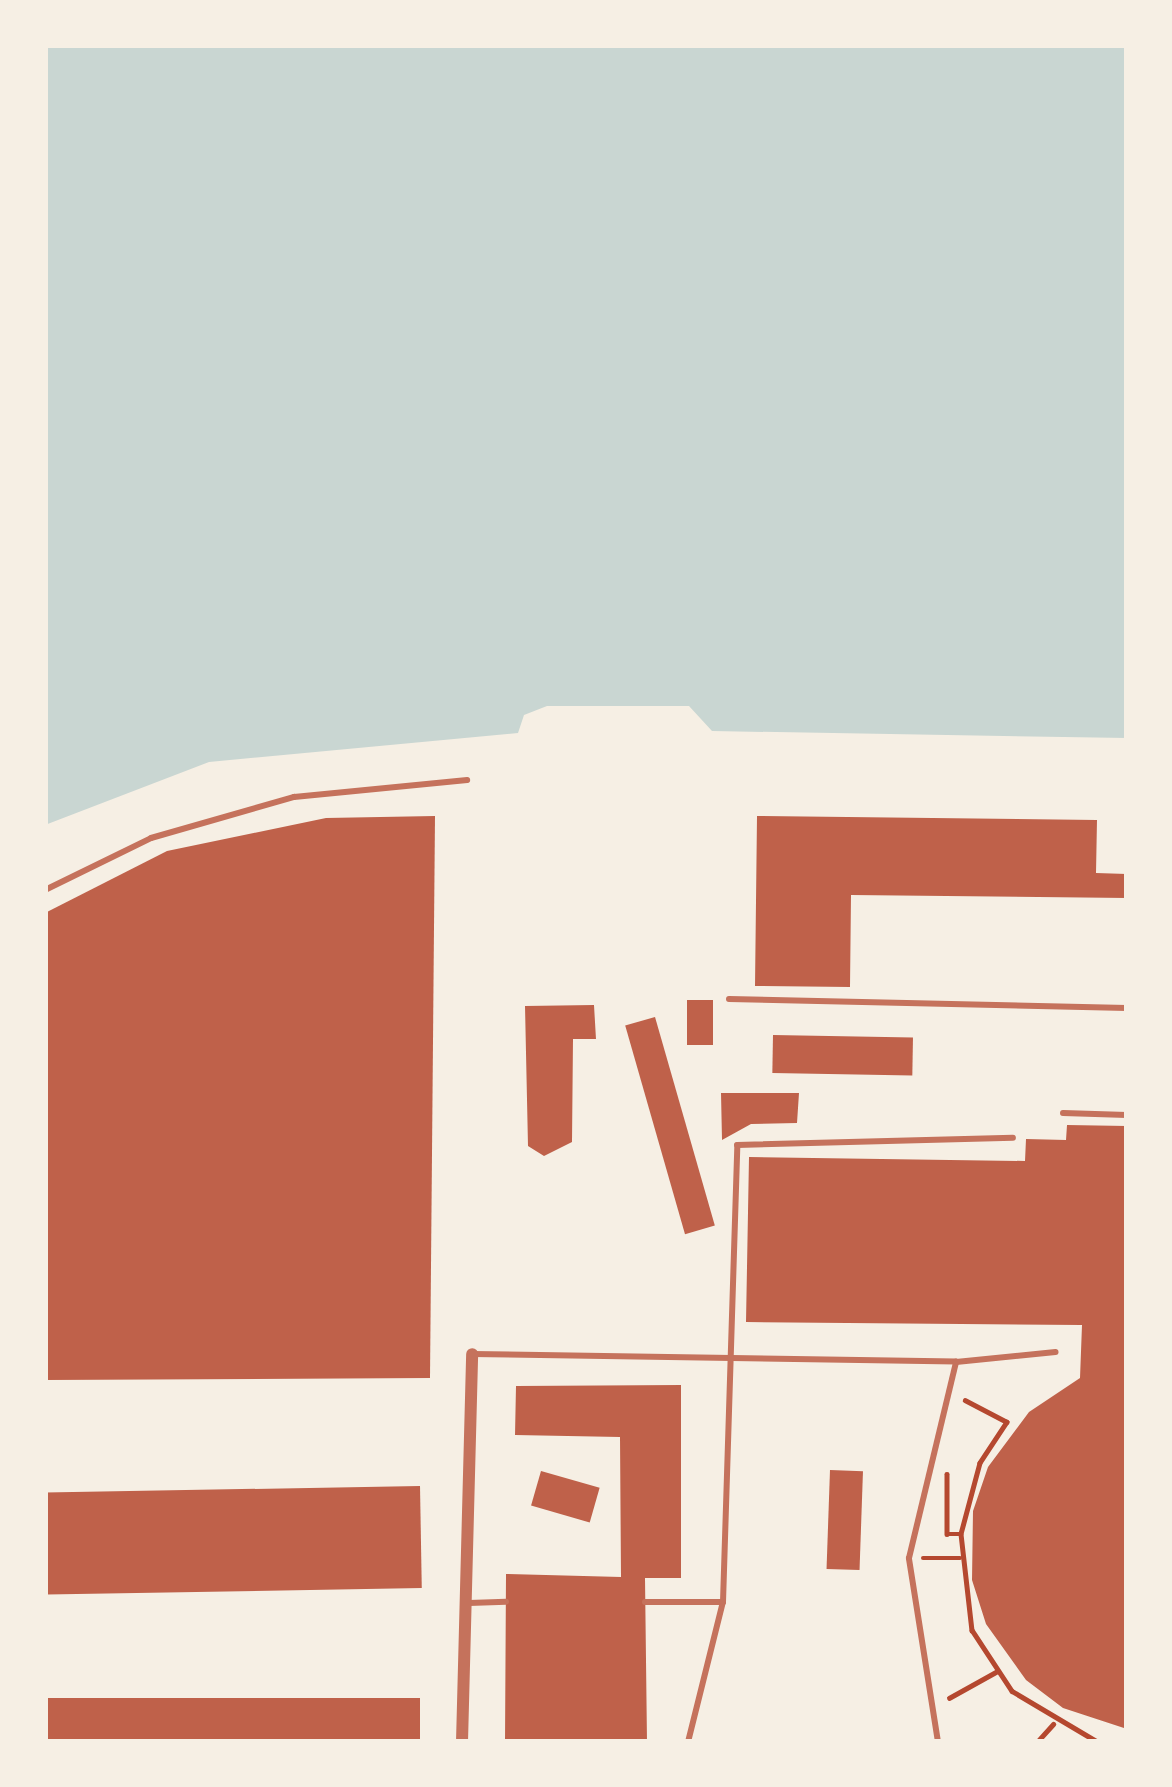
<!DOCTYPE html>
<style>
body{margin:0}
#map{position:relative;width:1172px;height:1787px;overflow:hidden;background:#f6efe4;font-family:"Exo 2",sans-serif}
div>[style]{position:absolute}
.water>*{inset:0;background:#c9d6d2}
.building>*{inset:0;background:#bf614a;transform-origin:0 0}
.path>*{height:4.5px;margin:-2.25px;padding:0 2.25px;transform-origin:2.25px;border-radius:2.25px;background:#b5482f}
.service>*{height:6px;margin:-3px;padding:0 3px;transform-origin:3px;border-radius:3px;background:#c5725c}
.minor>*{height:12px;margin:-6px;padding:0 6px;transform-origin:6px;border-radius:6px;background:#c5725c}
span{translate:-50% -50%;white-space:nowrap;text-align:center;line-height:1.15;-webkit-text-stroke:10px #f6efe4;paint-order:stroke}
.frame{position:absolute;inset:0;border:48px solid #f6efe4;pointer-events:none}
</style>
<div id="map">
<div class="water">
<i style="clip-path:polygon(45px 45px,1127px 45px,1127px 738px,712px 731px,689px 706px,547px 706px,524px 715px,518px 733px,209px 762px,45px 825px)"></i>
</div>
<div class="building">
<i style="clip-path:polygon(435px 816px,430px 1378px,45px 1380px,45px 913px,167px 851px,326px 818px)"></i>
<i style="clip-path:polygon(757px 816px,1097px 820px,1096px 873px,1127px 874px,1127px 898px,851px 895px,850px 987px,755px 986px)"></i>
<i style="left:687px;top:1000px;width:26px;height:45px"></i>
<i style="clip-path:polygon(594px 1005px,596px 1039px,573px 1039px,572px 1142px,544px 1156px,528px 1146px,525px 1006px)"></i>
<i style="left:655px;top:1017px;width:217px;height:31px;rotate:74deg"></i>
<i style="left:773px;top:1035px;width:140px;height:38px;rotate:1deg"></i>
<i style="clip-path:polygon(721px 1093px,799px 1093px,797px 1123px,751px 1124px,722px 1140px)"></i>
<i style="clip-path:polygon(1067px 1125px,1127px 1126px,1127px 1729px,1063px 1708px,1026px 1680px,986px 1624px,972px 1580px,973px 1511px,988px 1467px,1029px 1412px,1080px 1378px,1082px 1325px,746px 1322px,749px 1157px,1025px 1161px,1026px 1139px,1066px 1140px)"></i>
<i style="clip-path:polygon(681px 1385px,681px 1578px,645px 1578px,647px 1742px,505px 1742px,506px 1574px,621px 1577px,620px 1437px,515px 1435px,516px 1386px)"></i>
<i style="left:830px;top:1470px;width:33px;height:99px;rotate:2deg"></i>
<i style="left:541px;top:1471px;width:61px;height:36px;rotate:16deg"></i>
<i style="left:420px;top:1486px;width:102px;height:375px;rotate:89deg"></i>
<i style="left:45px;top:1698px;width:375px;height:44px"></i>
</div>
<div class="path">
<i style="left:965px;top:1400px;width:47px;rotate:27.6deg"></i>
<i style="left:1007px;top:1422px;width:49px;rotate:123.4deg"></i>
<i style="left:980px;top:1463px;width:73px;rotate:105deg"></i>
<i style="left:961px;top:1534px;width:97px;rotate:83.5deg"></i>
<i style="left:972px;top:1630px;width:73px;rotate:56.7deg"></i>
<i style="left:1012px;top:1691px;width:100px;rotate:30.7deg"></i>
<i style="left:947px;top:1474px;width:60px;rotate:90deg"></i>
<i style="left:947px;top:1534px;width:13px"></i>
<i style="left:923px;top:1558px;width:37px"></i>
<i style="left:949px;top:1698px;width:54px;rotate:-29deg"></i>
<i style="left:1037px;top:1742px;width:24px;rotate:-48deg"></i>
</div>
<div class="service">
<i style="left:45px;top:890px;width:118px;rotate:-26.1deg"></i>
<i style="left:151px;top:838px;width:149px;rotate:-16deg"></i>
<i style="left:294px;top:797px;width:174px;rotate:-5.6deg"></i>
<i style="left:729px;top:999px;width:398px;rotate:1.3deg"></i>
<i style="left:1063px;top:1113px;width:64px;rotate:1.8deg"></i>
<i style="left:472px;top:1354px;width:484px;rotate:0.9deg"></i>
<i style="left:956px;top:1362px;width:100px;rotate:-5.7deg"></i>
<i style="left:645px;top:1602px;width:78px"></i>
<i style="left:469px;top:1603px;width:37px;rotate:-2deg"></i>
<i style="left:688px;top:1742px;width:144px;rotate:-76deg"></i>
<i style="left:723px;top:1602px;width:457px;rotate:-88.2deg"></i>
<i style="left:737px;top:1145px;width:276px;rotate:-1.5deg"></i>
<i style="left:938px;top:1742px;width:186px;rotate:-99deg"></i>
<i style="left:909px;top:1558px;width:202px;rotate:-76.5deg"></i>
</div>
<div class="minor">
<i style="left:462px;top:1742px;width:388px;rotate:-88.5deg"></i>
</div>
<div class="frame"></div>
</div>
